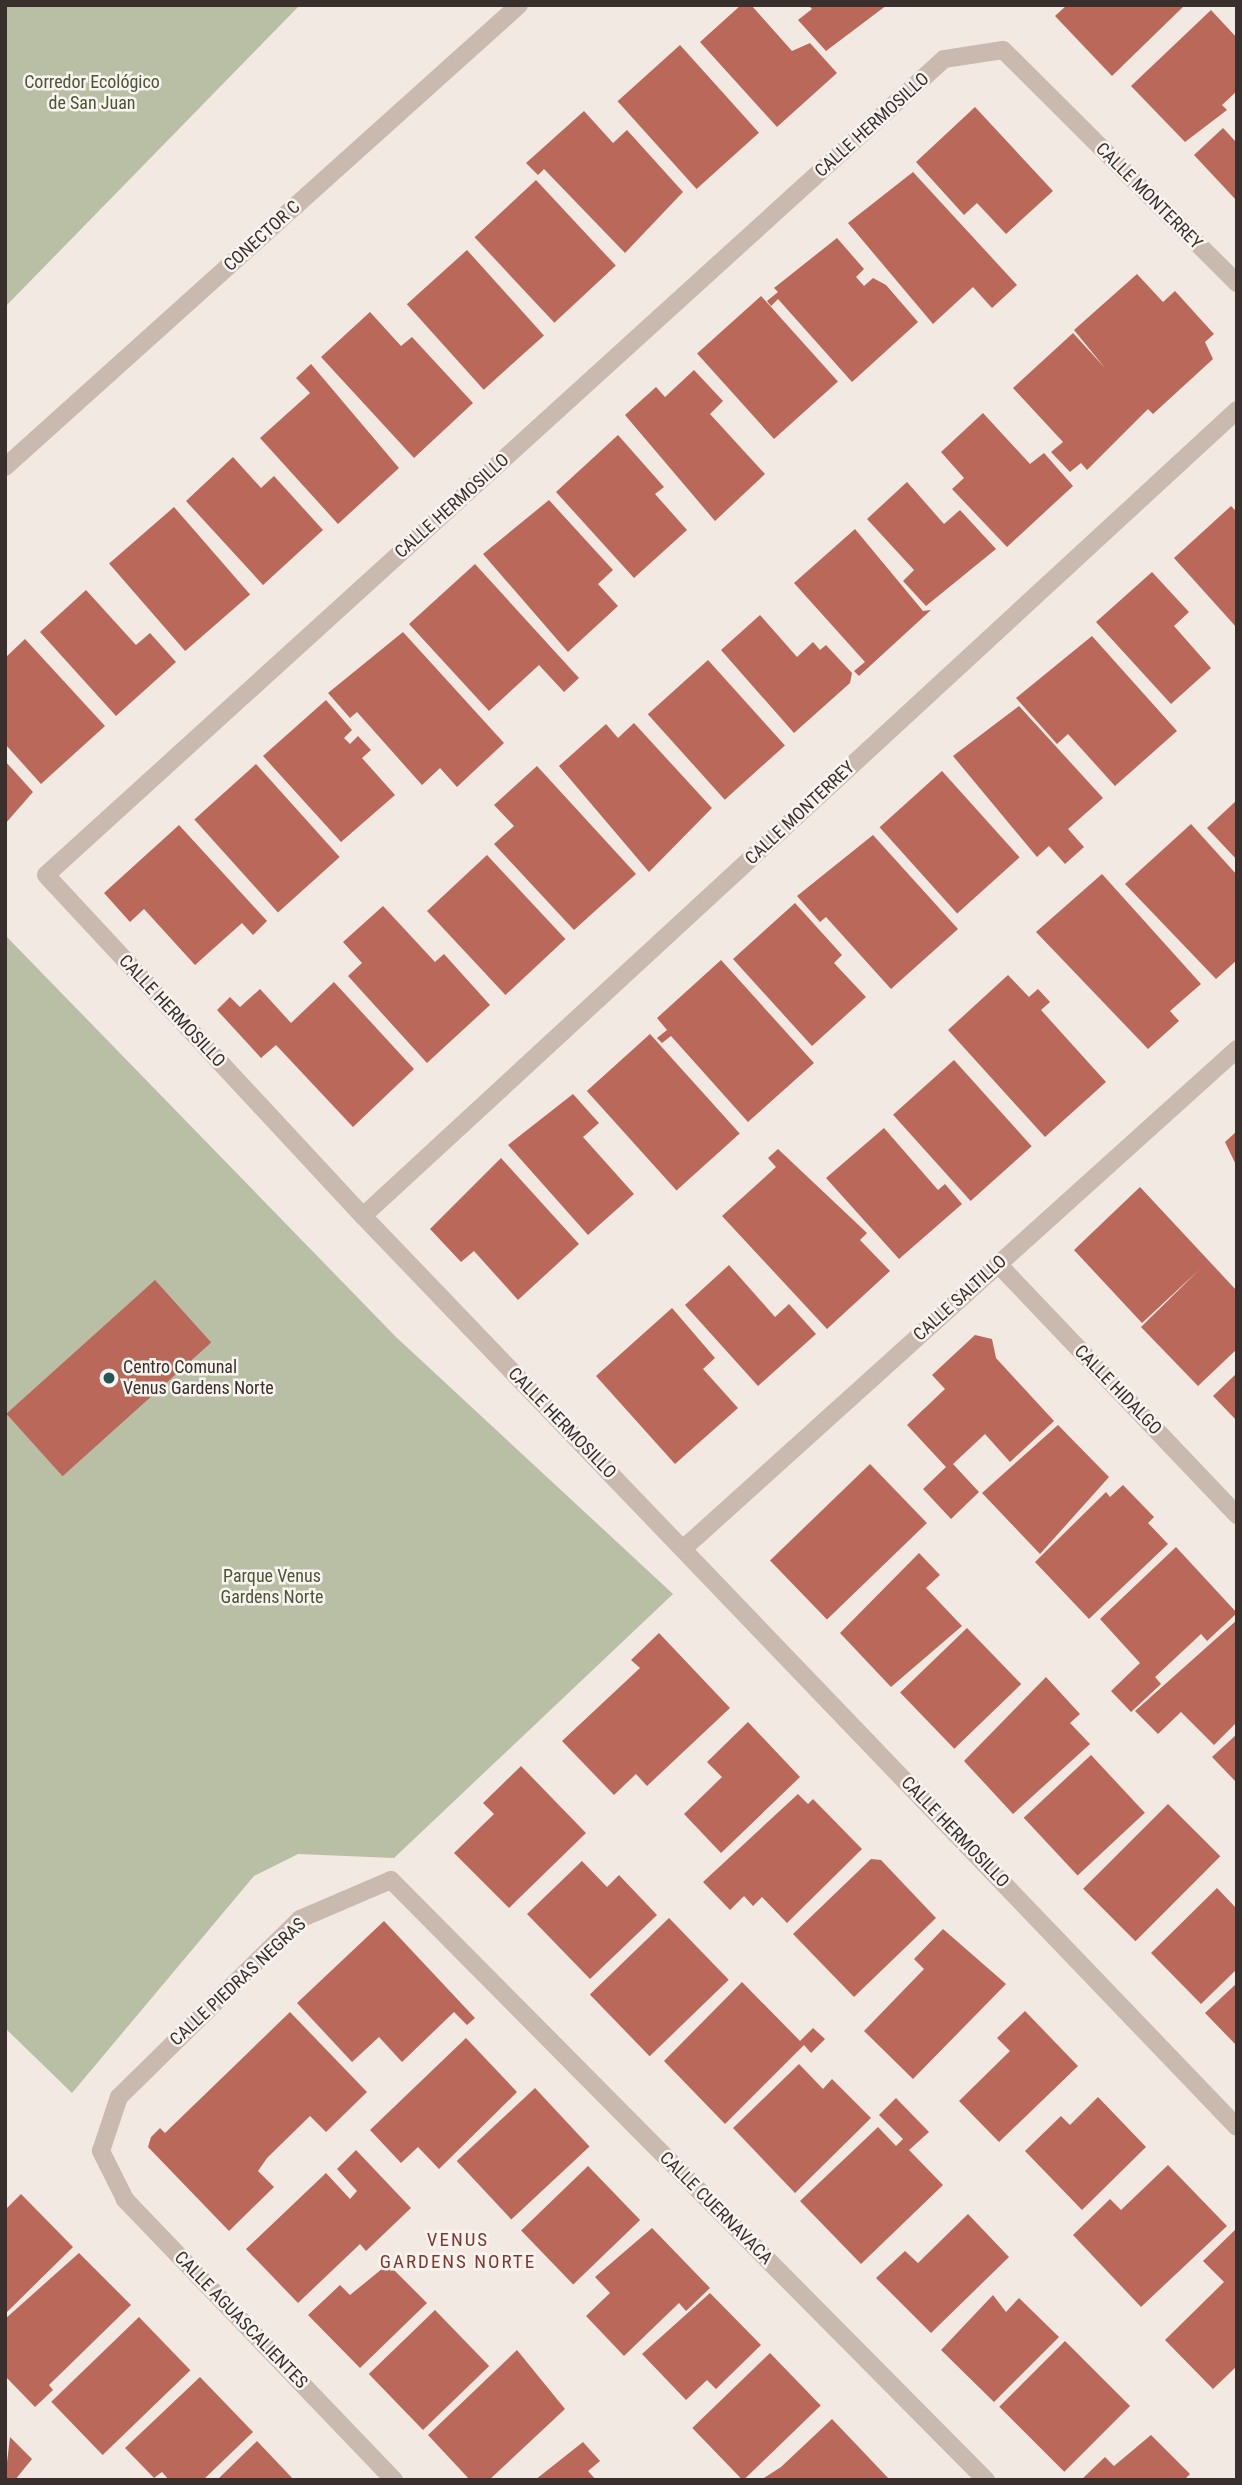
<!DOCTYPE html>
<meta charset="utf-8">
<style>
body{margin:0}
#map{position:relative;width:1242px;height:2485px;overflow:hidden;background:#f2e9e3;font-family:"Roboto Condensed",sans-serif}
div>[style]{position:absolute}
.green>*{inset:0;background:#b9bfa4}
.building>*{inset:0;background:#b96859;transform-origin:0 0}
.minor>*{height:18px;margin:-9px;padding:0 9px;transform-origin:9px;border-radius:9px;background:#c9b9af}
.dots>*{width:19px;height:19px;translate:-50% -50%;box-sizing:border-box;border:4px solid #f9f4ef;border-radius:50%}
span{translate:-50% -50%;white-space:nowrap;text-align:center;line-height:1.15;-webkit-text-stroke:5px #f9f4ef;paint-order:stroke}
.park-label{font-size:18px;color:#4b5433}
.street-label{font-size:18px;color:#392f2d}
.poi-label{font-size:18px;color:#392f2d}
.left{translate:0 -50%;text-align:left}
.neighbourhood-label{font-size:19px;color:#7f3a2e;letter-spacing:2px}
.frame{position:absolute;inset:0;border:7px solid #392f2d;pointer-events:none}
</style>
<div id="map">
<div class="green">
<i style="clip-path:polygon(5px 5px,300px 5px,5px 307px)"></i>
<i style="clip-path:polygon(5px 935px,396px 1337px,673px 1594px,394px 1858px,298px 1854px,254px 1876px,72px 2093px,5px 2028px)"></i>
</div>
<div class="building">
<i style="clip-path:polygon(741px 5px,751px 5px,792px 51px,810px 43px,837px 73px,777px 127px,700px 42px)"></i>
<i style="clip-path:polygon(808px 5px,887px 5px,826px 51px,798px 20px,812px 9px)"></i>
<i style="clip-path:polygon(1067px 5px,1185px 5px,1112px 76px,1055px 16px)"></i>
<i style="clip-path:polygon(1211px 10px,1237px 38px,1237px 91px,1222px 105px,1227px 110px,1185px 142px,1131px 86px)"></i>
<i style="left:680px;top:45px;width:118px;height:84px;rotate:48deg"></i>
<i style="clip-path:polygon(975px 107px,1053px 191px,1006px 234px,977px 203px,964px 215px,916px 162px)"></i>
<i style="clip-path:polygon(584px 111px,613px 143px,627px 130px,683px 192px,625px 253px,544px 169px,538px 175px,526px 163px)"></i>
<i style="clip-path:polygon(1223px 128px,1237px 143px,1237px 201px,1194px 155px)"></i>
<i style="clip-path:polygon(913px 172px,1017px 285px,992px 308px,973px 287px,933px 324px,848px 223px)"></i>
<i style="left:536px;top:180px;width:117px;height:84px;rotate:47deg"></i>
<i style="clip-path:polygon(837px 238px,864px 269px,856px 277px,864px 286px,873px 278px,886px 285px,918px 322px,852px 382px,778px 299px,771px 306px,767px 301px,778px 292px,774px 288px)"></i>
<i style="left:467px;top:250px;width:115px;height:81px;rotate:48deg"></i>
<i style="clip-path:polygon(1137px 274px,1163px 302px,1175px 291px,1214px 334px,1205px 342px,1213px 359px,1153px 414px,1148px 409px,1087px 470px,1081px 463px,1070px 472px,1051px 452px,1063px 442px,1013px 388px,1073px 333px,1105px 368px,1074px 330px)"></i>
<i style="left:761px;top:296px;width:115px;height:86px;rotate:48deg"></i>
<i style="clip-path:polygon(370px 312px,401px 346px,412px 337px,473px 403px,414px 458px,321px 357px)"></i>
<i style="clip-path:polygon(311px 364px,399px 468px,338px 524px,260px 438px,310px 393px,296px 378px)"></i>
<i style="clip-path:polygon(694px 370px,723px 401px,710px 414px,765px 474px,715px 521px,625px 415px,656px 387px,665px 397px)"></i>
<i style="clip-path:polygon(983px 413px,1030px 464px,1044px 453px,1073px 486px,1007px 547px,952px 489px,964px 478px,941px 452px)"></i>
<i style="clip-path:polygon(618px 435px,664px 487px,655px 494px,687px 530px,634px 578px,556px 492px)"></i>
<i style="clip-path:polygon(233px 457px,261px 488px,274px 476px,323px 530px,263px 585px,186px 501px)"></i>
<i style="clip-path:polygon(907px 482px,944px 524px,960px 510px,996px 549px,926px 606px,903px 581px,914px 570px,867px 519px)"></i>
<i style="clip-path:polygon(549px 500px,613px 570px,598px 584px,618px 606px,568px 652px,483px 554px)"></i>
<i style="clip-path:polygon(1231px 506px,1237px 512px,1237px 628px,1174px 558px)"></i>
<i style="left:174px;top:507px;width:116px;height:86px;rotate:49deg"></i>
<i style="clip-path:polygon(855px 529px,923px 611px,931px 610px,859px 676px,854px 671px,865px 662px,794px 583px)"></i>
<i style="clip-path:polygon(475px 564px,579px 678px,564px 692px,539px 665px,489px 711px,409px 624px)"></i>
<i style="clip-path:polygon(1152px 572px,1189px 612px,1174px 626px,1211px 668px,1171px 704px,1096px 622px)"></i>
<i style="clip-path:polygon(86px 590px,136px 645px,150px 633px,176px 662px,116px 716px,40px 632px)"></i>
<i style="clip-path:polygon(760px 615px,797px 657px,813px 642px,820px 650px,826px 645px,852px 673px,850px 683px,794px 733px,721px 650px)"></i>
<i style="clip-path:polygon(403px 632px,504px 743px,457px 787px,440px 768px,422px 785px,357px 712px,350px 718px,328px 693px)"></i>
<i style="clip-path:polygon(1092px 636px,1177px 731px,1115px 786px,1068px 734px,1057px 744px,1016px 698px)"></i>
<i style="clip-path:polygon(25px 639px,105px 726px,41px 784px,5px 744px,5px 658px)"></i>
<i style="left:708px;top:660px;width:115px;height:81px;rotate:48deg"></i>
<i style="clip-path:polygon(326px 700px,352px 730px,344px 738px,350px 744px,358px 736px,371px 750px,362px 758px,395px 795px,341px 842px,263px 756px)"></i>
<i style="clip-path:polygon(1019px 706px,1103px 798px,1068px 829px,1084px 847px,1065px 864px,1049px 846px,1037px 857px,953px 756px)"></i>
<i style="clip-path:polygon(634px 723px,712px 808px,649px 872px,559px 766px,606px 724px,618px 738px)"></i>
<i style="clip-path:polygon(5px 761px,33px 792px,5px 824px)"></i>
<i style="left:256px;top:764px;width:125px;height:83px;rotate:48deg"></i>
<i style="clip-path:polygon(537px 766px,636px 874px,574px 930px,494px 844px,514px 826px,494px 805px)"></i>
<i style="left:942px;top:771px;width:116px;height:84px;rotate:48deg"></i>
<i style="clip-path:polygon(1237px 800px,1237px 860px,1207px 828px)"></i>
<i style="clip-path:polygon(1191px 824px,1237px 875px,1237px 960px,1216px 979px,1125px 884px)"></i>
<i style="clip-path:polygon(179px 825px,267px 921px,253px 935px,242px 923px,195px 965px,144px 909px,130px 922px,104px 893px)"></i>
<i style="clip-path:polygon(873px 835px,958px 929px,891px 989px,826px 917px,820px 922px,797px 896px)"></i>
<i style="left:487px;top:855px;width:115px;height:82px;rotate:47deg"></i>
<i style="clip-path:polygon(1102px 874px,1201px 984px,1170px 1011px,1179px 1021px,1148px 1049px,1036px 932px)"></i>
<i style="clip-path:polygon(795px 903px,842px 955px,834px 963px,866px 997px,812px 1046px,733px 959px)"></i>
<i style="clip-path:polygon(383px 906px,435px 962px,444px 954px,490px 1005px,427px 1063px,348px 976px,362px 963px,343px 942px)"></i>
<i style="clip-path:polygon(721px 960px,814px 1063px,748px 1122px,671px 1036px,662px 1043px,657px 1038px,667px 1030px,657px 1018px)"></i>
<i style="clip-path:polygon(1008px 975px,1029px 997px,1038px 989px,1050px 1002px,1041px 1010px,1106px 1082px,1045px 1137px,948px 1030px)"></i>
<i style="clip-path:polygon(334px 982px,414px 1069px,353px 1127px,276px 1045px,261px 1058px,217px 1010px,230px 997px,240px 1007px,260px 989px,291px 1023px)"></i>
<i style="left:650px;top:1034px;width:134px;height:85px;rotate:48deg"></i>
<i style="left:954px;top:1060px;width:116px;height:82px;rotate:48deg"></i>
<i style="clip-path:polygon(573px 1094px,599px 1123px,583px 1137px,634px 1194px,588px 1235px,508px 1145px)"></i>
<i style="clip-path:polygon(884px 1128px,938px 1190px,945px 1184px,962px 1204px,899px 1259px,826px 1178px)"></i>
<i style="clip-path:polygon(1237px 1131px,1237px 1167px,1225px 1142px)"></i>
<i style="clip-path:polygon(778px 1149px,867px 1233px,860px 1240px,890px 1271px,827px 1329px,722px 1216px,776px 1167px,768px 1158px)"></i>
<i style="clip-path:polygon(501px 1158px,579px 1244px,518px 1300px,474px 1251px,461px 1262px,430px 1229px)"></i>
<i style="clip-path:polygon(1140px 1187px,1237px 1291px,1237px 1349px,1198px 1386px,1141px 1327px,1200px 1269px,1142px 1323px,1074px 1250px)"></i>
<i style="clip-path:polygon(729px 1265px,775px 1317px,789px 1304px,816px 1334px,758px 1386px,685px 1305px)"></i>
<i style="left:155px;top:1280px;width:84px;height:200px;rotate:48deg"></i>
<i style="clip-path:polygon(672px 1308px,715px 1358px,703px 1369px,738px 1408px,675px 1464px,596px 1376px)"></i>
<i style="clip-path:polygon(975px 1335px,992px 1339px,996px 1358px,1054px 1421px,1010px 1462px,985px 1434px,953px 1464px,979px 1492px,951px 1519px,923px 1489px,946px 1467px,907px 1425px,945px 1389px,932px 1375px)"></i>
<i style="clip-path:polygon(1237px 1373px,1237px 1421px,1213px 1396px)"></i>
<i style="clip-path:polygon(1058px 1425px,1109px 1477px,1040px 1554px,982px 1493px)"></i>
<i style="left:870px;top:1464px;width:82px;height:139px;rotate:46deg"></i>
<i style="clip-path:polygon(1123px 1485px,1154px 1517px,1148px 1523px,1168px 1544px,1089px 1619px,1035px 1562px,1106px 1492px,1110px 1497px)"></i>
<i style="clip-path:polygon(1176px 1547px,1237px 1613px,1207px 1641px,1201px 1634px,1155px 1677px,1161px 1684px,1131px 1712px,1111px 1691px,1140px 1663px,1100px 1619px)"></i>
<i style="clip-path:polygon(919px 1553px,940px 1575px,926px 1588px,962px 1626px,891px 1687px,840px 1633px)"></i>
<i style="clip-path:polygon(1237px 1620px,1237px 1722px,1214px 1745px,1181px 1712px,1158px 1734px,1135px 1711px)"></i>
<i style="left:967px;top:1628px;width:78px;height:93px;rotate:46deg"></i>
<i style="clip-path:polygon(659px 1633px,730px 1708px,647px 1786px,636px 1774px,614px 1795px,562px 1741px,640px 1668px,631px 1660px)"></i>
<i style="clip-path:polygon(1046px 1677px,1080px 1714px,1070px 1723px,1090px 1744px,1013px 1814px,964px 1761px)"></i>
<i style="clip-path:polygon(748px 1722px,800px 1777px,721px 1853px,684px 1814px,722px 1777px,707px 1762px)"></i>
<i style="clip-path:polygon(1237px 1734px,1237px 1783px,1212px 1757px)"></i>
<i style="left:1091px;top:1755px;width:79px;height:92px;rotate:47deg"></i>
<i style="clip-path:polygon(521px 1766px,586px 1833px,509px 1908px,454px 1853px,494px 1814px,483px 1803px)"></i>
<i style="clip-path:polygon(798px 1794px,808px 1804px,813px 1799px,862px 1849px,787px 1923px,762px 1897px,753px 1906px,744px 1896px,730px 1910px,703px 1882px)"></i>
<i style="left:1168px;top:1804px;width:74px;height:120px;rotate:45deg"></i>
<i style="clip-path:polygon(871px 1859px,881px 1860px,936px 1918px,854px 1997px,793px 1934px)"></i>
<i style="clip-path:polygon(582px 1861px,607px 1887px,619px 1875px,657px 1915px,590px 1979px,527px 1914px)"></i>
<i style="clip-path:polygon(1217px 1888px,1237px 1909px,1237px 1969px,1201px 2004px,1151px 1953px)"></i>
<i style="left:669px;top:1918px;width:86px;height:110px;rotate:46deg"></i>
<i style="clip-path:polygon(384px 1921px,475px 2018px,467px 2025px,454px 2012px,402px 2062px,379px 2037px,352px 2062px,297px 2003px)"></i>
<i style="clip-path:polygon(943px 1929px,1006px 1984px,913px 2079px,864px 2031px,924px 1969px,914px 1959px)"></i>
<i style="clip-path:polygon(742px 1982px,800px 2041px,813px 2028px,825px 2039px,811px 2053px,804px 2045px,725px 2124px,664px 2061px)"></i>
<i style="clip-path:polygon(1237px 1983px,1237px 2046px,1205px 2013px)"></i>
<i style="clip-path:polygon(1025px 2011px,1078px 2066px,999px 2142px,959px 2101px,1010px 2051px,997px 2038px)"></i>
<i style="clip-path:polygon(290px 2012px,367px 2092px,326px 2132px,310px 2116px,267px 2158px,258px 2171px,274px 2187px,229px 2231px,148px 2147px,151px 2137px,160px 2128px,165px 2133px)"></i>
<i style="clip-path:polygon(466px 2038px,517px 2092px,439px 2169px,418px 2147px,401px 2163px,370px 2130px)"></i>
<i style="clip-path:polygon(799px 2064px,823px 2089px,832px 2079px,871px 2118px,795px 2193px,733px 2128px)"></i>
<i style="left:535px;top:2088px;width:80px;height:107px;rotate:47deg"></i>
<i style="clip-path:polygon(1098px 2097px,1146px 2147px,1082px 2210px,1025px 2151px,1061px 2116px,1070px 2125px)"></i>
<i style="clip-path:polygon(896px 2098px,929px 2132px,909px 2150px,943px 2185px,861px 2264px,800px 2201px,878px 2127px,896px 2146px,903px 2139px,879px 2115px)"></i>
<i style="clip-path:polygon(356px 2150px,411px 2208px,366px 2251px,360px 2244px,298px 2303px,246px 2249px,326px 2173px,350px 2199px,357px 2191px,337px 2169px)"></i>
<i style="clip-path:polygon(1168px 2165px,1227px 2226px,1141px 2307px,1073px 2235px,1110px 2199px,1121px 2210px)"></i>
<i style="left:588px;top:2166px;width:75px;height:93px;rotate:46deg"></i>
<i style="clip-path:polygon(21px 2194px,73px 2247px,5px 2314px,5px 2210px)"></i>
<i style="clip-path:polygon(968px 2214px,1009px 2257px,931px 2333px,876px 2278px,905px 2251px,918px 2263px)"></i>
<i style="clip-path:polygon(652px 2228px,710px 2288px,686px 2311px,679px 2303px,624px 2356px,586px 2316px,610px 2293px,595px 2277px)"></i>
<i style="clip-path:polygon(1237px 2228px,1237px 2366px,1213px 2389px,1165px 2340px,1224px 2282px,1203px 2261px)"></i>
<i style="clip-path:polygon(79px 2253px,131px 2305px,49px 2385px,53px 2390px,35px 2407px,5px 2376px,5px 2319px)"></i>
<i style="clip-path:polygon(388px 2264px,427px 2303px,360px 2368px,308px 2315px,340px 2285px,350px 2295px)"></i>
<i style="clip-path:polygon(710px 2293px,761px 2345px,716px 2389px,707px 2380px,686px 2400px,642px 2354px)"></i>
<i style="clip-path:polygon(993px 2295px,1006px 2312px,1019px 2298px,1059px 2337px,994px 2402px,941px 2350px)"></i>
<i style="left:435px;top:2310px;width:78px;height:92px;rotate:46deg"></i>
<i style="left:139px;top:2317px;width:74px;height:122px;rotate:46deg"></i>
<i style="left:1065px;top:2341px;width:92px;height:93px;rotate:45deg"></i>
<i style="clip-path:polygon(517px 2350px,565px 2409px,489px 2480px,470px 2480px,428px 2435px)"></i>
<i style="left:770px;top:2353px;width:73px;height:108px;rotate:46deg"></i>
<i style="clip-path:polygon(200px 2377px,253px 2432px,203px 2480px,169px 2480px,162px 2472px,154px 2478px,125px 2448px)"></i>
<i style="clip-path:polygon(832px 2419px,890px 2480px,761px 2480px,781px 2467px)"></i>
<i style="clip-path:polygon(1151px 2435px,1190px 2474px,1184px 2480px,1081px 2480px,1105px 2457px,1114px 2466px)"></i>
<i style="clip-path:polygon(10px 2437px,32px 2459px,15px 2480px,5px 2480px)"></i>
<i style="clip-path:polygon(257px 2441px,294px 2480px,217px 2480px)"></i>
<i style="clip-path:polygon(583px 2442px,600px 2461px,588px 2471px,596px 2480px,535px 2480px)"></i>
</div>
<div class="minor">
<i style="left:1237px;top:283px;width:330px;rotate:-135.1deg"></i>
<i style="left:1003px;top:50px;width:60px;rotate:171.3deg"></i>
<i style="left:944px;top:59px;width:1213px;rotate:137.74deg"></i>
<i style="left:46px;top:875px;width:466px;rotate:47.1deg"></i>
<i style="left:363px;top:1216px;width:1262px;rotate:46.19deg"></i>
<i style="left:5px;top:467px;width:691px;rotate:-41.95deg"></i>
<i style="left:363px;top:1216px;width:1189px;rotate:-42.68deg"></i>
<i style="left:998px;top:1264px;width:347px;rotate:46.4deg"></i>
<i style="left:684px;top:1548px;width:745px;rotate:-42.06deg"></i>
<i style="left:394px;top:2480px;width:389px;rotate:-133.8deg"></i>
<i style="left:125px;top:2199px;width:54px;rotate:-116.6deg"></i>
<i style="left:101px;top:2151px;width:57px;rotate:-71.6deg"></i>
<i style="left:119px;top:2097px;width:254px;rotate:-44.5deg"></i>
<i style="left:300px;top:1919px;width:99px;rotate:-23.2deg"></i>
<i style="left:391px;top:1880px;width:845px;rotate:45.24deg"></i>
</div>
<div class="dots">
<i style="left:109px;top:1378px;background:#265655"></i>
</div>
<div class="park-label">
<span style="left:92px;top:93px">Corredor Ecológico<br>de San Juan</span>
<span style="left:272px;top:1587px">Parque Venus<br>Gardens Norte</span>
</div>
<div class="street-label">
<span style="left:872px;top:125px;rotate:-42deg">CALLE HERMOSILLO</span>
<span style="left:1149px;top:196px;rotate:45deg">CALLE MONTERREY</span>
<span style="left:262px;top:236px;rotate:-42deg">CONECTOR C</span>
<span style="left:452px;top:506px;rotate:-42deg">CALLE HERMOSILLO</span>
<span style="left:800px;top:813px;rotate:-43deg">CALLE MONTERREY</span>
<span style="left:172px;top:1011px;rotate:47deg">CALLE HERMOSILLO</span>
<span style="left:960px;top:1298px;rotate:-42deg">CALLE SALTILLO</span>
<span style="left:1118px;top:1390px;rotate:46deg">CALLE HIDALGO</span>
<span style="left:562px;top:1423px;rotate:46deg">CALLE HERMOSILLO</span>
<span style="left:955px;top:1832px;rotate:46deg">CALLE HERMOSILLO</span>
<span style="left:238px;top:1982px;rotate:-43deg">CALLE PIEDRAS NEGRAS</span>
<span style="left:716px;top:2208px;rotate:45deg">CALLE CUERNAVACA</span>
<span style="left:241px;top:2320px;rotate:46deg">CALLE AGUASCALIENTES</span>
</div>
<div class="poi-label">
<span class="left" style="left:123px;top:1378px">Centro Comunal<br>Venus Gardens Norte</span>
</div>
<div class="neighbourhood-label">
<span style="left:458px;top:2251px">VENUS<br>GARDENS NORTE</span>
</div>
<div class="frame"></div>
</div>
